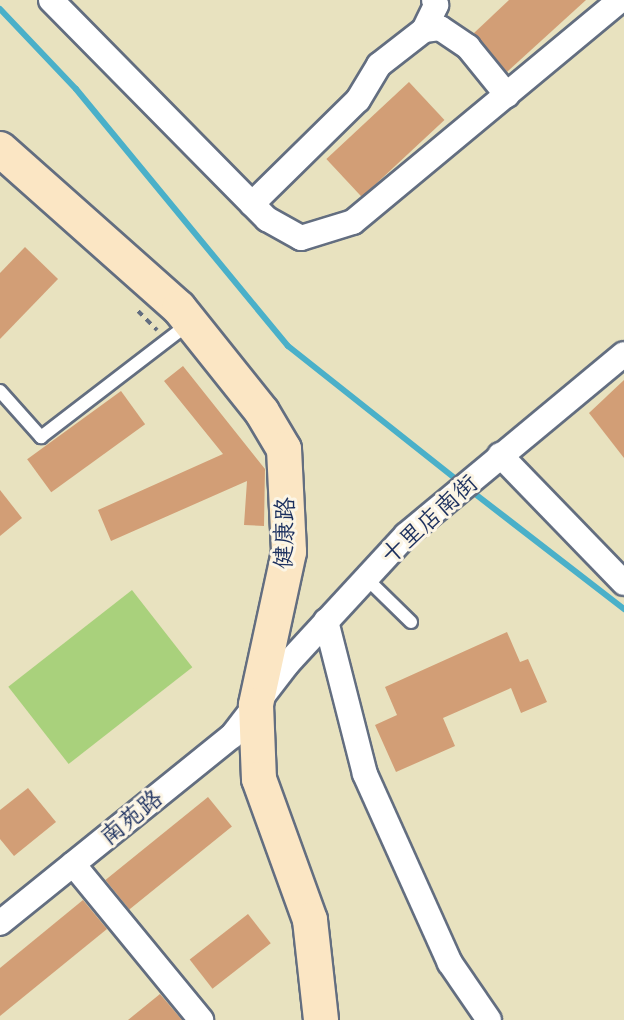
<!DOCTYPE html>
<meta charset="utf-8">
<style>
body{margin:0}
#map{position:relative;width:624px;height:1020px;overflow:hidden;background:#e8e2bf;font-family:Delius,"LXGW WenKai TC",sans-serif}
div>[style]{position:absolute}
.green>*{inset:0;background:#a9d17c;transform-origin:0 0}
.stream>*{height:6px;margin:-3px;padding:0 3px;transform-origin:3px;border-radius:3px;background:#4ab0c9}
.building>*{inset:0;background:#d29e76;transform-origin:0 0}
.path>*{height:4px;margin-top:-2px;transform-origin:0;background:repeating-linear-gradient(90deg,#636e80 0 6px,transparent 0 12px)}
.roads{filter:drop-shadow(2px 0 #636e80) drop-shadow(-2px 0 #636e80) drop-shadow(0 2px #636e80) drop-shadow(0 -2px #636e80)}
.service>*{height:12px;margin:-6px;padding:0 6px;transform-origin:6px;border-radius:6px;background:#fff}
.minor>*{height:24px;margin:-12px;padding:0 12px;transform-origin:12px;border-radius:12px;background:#fff}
.secondary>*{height:34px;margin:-17px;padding:0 17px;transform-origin:17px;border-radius:17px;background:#fbe6c4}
span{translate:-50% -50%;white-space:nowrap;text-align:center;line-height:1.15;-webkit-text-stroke:6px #fcf5e5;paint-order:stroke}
.street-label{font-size:24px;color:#1b2f5e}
</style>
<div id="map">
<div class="green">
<i style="left:132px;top:590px;width:98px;height:157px;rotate:52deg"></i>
</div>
<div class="stream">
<i style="left:0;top:9px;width:110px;rotate:46.5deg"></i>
<i style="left:76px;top:89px;width:333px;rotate:50.5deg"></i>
<i style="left:288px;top:346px;width:221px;rotate:38.4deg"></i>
<i style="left:470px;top:490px;width:195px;rotate:37.7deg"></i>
</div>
<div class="building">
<i style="clip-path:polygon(509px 0,586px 0,507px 72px,474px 33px)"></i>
<i style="left:409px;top:82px;width:52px;height:113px;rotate:47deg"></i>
<i style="clip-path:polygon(25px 247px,58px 279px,0 339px,0 273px)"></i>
<i style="clip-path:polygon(183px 366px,265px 469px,264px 526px,244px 525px,247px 481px,111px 541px,98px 510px,223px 454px,164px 381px)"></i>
<i style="clip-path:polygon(624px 380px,624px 458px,589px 413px)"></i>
<i style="left:121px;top:391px;width:41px;height:116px;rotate:54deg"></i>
<i style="clip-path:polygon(0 490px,22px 518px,0 536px)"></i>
<i style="clip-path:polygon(507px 632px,520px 662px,528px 659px,547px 702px,521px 713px,511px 688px,443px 718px,455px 746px,396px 772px,375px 725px,397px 715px,385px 687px)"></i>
<i style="clip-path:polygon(28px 788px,56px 822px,14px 856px,0 839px,0 810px)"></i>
<i style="left:208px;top:797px;width:38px;height:132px;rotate:51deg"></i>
<i style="clip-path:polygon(83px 900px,107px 929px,0 1016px,0 968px)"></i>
<i style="left:248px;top:914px;width:37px;height:74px;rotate:52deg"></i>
<i style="clip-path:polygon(160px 994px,182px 1020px,128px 1020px)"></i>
</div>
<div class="path">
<i style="left:138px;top:311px;width:27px;rotate:45deg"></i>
</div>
<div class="roads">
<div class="service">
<i style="left:0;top:391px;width:62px;rotate:48.3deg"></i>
<i style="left:41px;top:437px;width:185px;rotate:-37.5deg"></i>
<i style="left:366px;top:578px;width:63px;rotate:44.4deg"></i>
</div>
<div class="minor">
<i style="left:51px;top:0;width:308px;rotate:45.4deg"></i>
<i style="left:267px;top:219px;width:39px;rotate:29deg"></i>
<i style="left:301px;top:238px;width:54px;rotate:-17.1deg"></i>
<i style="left:353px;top:222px;width:347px;rotate:-39.7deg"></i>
<i style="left:424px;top:30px;width:28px;rotate:-64deg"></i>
<i style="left:436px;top:5px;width:5px;rotate:-112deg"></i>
<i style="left:252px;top:204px;width:148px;rotate:-44.5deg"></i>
<i style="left:358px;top:100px;width:41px;rotate:-59deg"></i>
<i style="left:379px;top:65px;width:57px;rotate:-37.9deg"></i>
<i style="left:424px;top:30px;width:16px;rotate:-7deg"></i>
<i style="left:440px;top:28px;width:34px;rotate:34deg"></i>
<i style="left:468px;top:47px;width:62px;rotate:50.9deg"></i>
<i style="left:500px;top:455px;width:178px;rotate:45.9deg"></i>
<i style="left:326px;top:621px;width:158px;rotate:75.7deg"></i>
<i style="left:365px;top:774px;width:207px;rotate:65.8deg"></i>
<i style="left:450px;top:963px;width:69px;rotate:55.6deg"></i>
<i style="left:73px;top:864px;width:202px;rotate:50.6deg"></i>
<i style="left:0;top:923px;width:298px;rotate:-38.9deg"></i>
<i style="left:232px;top:736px;width:92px;rotate:-52.5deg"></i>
<i style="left:288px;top:663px;width:174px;rotate:-47.3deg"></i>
<i style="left:406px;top:535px;width:283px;rotate:-39.7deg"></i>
</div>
<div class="secondary">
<i style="left:0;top:149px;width:239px;rotate:41.6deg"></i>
<i style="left:179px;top:308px;width:133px;rotate:51.4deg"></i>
<i style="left:262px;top:412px;width:43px;rotate:59.3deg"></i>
<i style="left:284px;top:449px;width:103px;rotate:87.2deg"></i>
<i style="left:289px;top:552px;width:157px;rotate:102.2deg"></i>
<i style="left:256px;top:705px;width:74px;rotate:87.7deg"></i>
<i style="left:259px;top:779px;width:150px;rotate:70.1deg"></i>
<i style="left:310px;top:920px;width:101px;rotate:83.7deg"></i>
</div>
</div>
<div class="street-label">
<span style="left:429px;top:519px;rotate:-42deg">十里店南街</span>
<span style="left:284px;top:533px;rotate:-88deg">健康路</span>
<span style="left:131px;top:817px;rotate:-39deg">南苑路</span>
</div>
</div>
